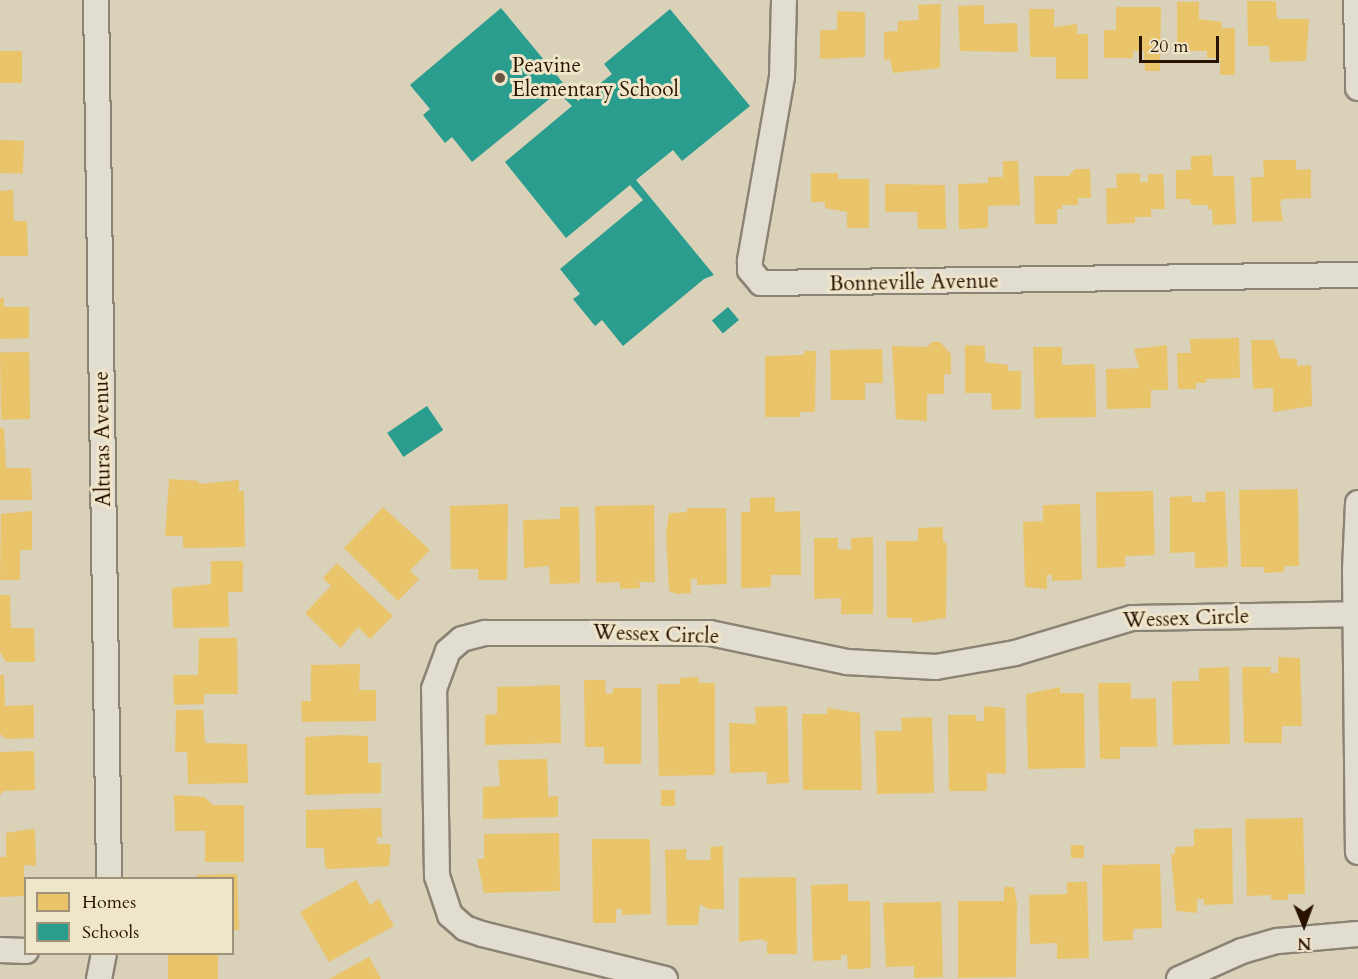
<!DOCTYPE html>
<style>
body{margin:0}
#map{position:relative;width:1358px;height:979px;overflow:hidden;background:#dad1b9;font-family:Cardo,serif}
div>[style]{position:absolute}
.homes>*{inset:0;background:#e9c46a;transform-origin:0 0}
.schools>*{inset:0;background:#2a9d8f;transform-origin:0 0}
.roads{filter:drop-shadow(2px 0 #8b8374) drop-shadow(-2px 0 #8b8374) drop-shadow(0 2px #8b8374) drop-shadow(0 -2px #8b8374)}
.street>*{height:24px;margin:-12px;padding:0 12px;transform-origin:12px;border-radius:12px;background:#e2ddd1}
.dots>*{width:16px;height:16px;translate:-50% -50%;box-sizing:border-box;border:3px solid #efe5c9;border-radius:50%}
span{translate:-50% -50%;white-space:nowrap;text-align:center;line-height:1.15;-webkit-text-stroke:6px #efe5c9;paint-order:stroke}
.poi-label{font-size:21px;color:#2a1201}
.left{translate:0 -50%;text-align:left}
.street-label{font-size:21px;color:#2a1201}
.legend{position:absolute;left:24px;top:877px;width:210px;height:78px;box-sizing:border-box;background:#efe5c9;border:2px solid #a09179;margin:0;padding:8px 10px;list-style:none;font-size:18px;color:#2a1201}
.legend li{display:flex;align-items:center;gap:12px;height:30px}
.legend b{width:30px;border:2px solid #a09179}
.north{position:absolute;left:1274px;top:895px;width:60px;height:60px;-webkit-text-stroke:4px #efe5c9;paint-order:stroke;rotate:179deg;font-size:16px;font-weight:700;line-height:24px;text-align:center;color:#2a1201}
.north::after{content:'';display:block;margin:auto;width:21px;height:27px;background:#2a1201;clip-path:polygon(50% 0,100% 100%,50% 72%,0 100%)}
.scale{position:absolute;left:1139px;top:36px;width:80px;height:27px;box-sizing:border-box;border:3px solid #2a1201;border-top:0;padding-left:8px;font-size:18px;line-height:21px;white-space:nowrap;color:#2a1201;-webkit-text-stroke:4px #efe5c9;paint-order:stroke}
</style>
<div id="map">
<div class="homes">
<i style="clip-path:polygon(1247px 1px,1276px 1px,1277px 19px,1309px 19px,1306px 61px,1270px 62px,1269px 46px,1248px 46px)"></i>
<i style="clip-path:polygon(1177px 2px,1199px 2px,1199px 19px,1222px 22px,1221px 28px,1235px 28px,1235px 75px,1220px 75px,1220px 58px,1207px 58px,1207px 51px,1177px 51px)"></i>
<i style="clip-path:polygon(941px 4px,940px 68px,893px 73px,890px 59px,884px 60px,884px 32px,898px 31px,898px 21px,919px 20px,918px 5px)"></i>
<i style="clip-path:polygon(984px 5px,984px 24px,1017px 23px,1018px 52px,960px 51px,958px 6px)"></i>
<i style="clip-path:polygon(1116px 7px,1161px 7px,1160px 71px,1145px 71px,1144px 51px,1133px 51px,1133px 58px,1104px 58px,1104px 30px,1116px 30px)"></i>
<i style="clip-path:polygon(1029px 9px,1054px 9px,1054px 27px,1077px 24px,1077px 34px,1088px 34px,1088px 79px,1056px 79px,1056px 57px,1030px 57px)"></i>
<i style="clip-path:polygon(837px 11px,865px 12px,865px 57px,820px 59px,820px 30px,837px 30px)"></i>
<i style="left:0;top:51px;width:22px;height:32px"></i>
<i style="left:0;top:140px;width:24px;height:33px;rotate:2deg"></i>
<i style="clip-path:polygon(1212px 155px,1213px 176px,1234px 176px,1236px 224px,1213px 225px,1212px 209px,1208px 209px,1208px 205px,1191px 205px,1190px 199px,1176px 199px,1176px 170px,1191px 170px,1191px 156px)"></i>
<i style="clip-path:polygon(1263px 160px,1296px 160px,1296px 170px,1311px 169px,1311px 198px,1283px 199px,1280px 202px,1283px 221px,1252px 222px,1251px 177px,1264px 177px)"></i>
<i style="clip-path:polygon(1003px 161px,1018px 161px,1020px 205px,988px 206px,988px 228px,959px 229px,958px 184px,988px 183px,988px 177px,1003px 177px)"></i>
<i style="clip-path:polygon(1075px 169px,1090px 169px,1091px 198px,1078px 198px,1078px 205px,1062px 205px,1062px 209px,1057px 209px,1057px 224px,1035px 224px,1034px 176px,1069px 176px)"></i>
<i style="clip-path:polygon(811px 173px,838px 173px,838px 179px,869px 179px,869px 228px,847px 228px,847px 212px,825px 208px,825px 202px,811px 202px)"></i>
<i style="clip-path:polygon(1140px 173px,1140px 182px,1148px 182px,1148px 174px,1163px 174px,1165px 209px,1151px 209px,1151px 217px,1135px 217px,1135px 223px,1107px 224px,1106px 188px,1117px 188px,1116px 174px)"></i>
<i style="clip-path:polygon(885px 184px,945px 185px,946px 229px,918px 229px,917px 212px,885px 212px)"></i>
<i style="clip-path:polygon(13px 190px,14px 221px,27px 221px,28px 256px,0 256px,0 191px)"></i>
<i style="clip-path:polygon(0 298px,4px 298px,4px 307px,29px 307px,29px 338px,0 339px)"></i>
<i style="clip-path:polygon(1239px 338px,1240px 378px,1206px 379px,1206px 383px,1196px 383px,1196px 389px,1178px 389px,1177px 353px,1191px 353px,1190px 339px)"></i>
<i style="clip-path:polygon(1251px 340px,1274px 340px,1280px 358px,1297px 359px,1297px 366px,1311px 365px,1312px 406px,1273px 412px,1273px 388px,1253px 389px)"></i>
<i style="clip-path:polygon(932px 342px,940px 342px,951px 354px,951px 374px,944px 374px,944px 394px,927px 394px,927px 421px,896px 419px,892px 346px,927px 347px)"></i>
<i style="clip-path:polygon(965px 345px,985px 346px,985px 362px,1008px 365px,1008px 371px,1021px 371px,1021px 409px,992px 410px,991px 393px,965px 393px)"></i>
<i style="clip-path:polygon(1167px 345px,1168px 390px,1151px 390px,1151px 408px,1107px 409px,1106px 369px,1139px 368px,1134px 349px)"></i>
<i style="clip-path:polygon(1033px 347px,1062px 347px,1062px 365px,1095px 364px,1096px 417px,1035px 418px)"></i>
<i style="clip-path:polygon(882px 349px,883px 383px,865px 383px,865px 400px,831px 400px,830px 350px)"></i>
<i style="clip-path:polygon(804px 351px,816px 351px,815px 412px,800px 412px,800px 417px,765px 417px,765px 356px,804px 355px)"></i>
<i style="left:29px;top:352px;width:67px;height:29px;rotate:89deg"></i>
<i style="clip-path:polygon(0 428px,4px 428px,6px 468px,31px 468px,32px 500px,0 500px)"></i>
<i style="clip-path:polygon(169px 479px,199px 481px,199px 484px,239px 480px,239px 491px,244px 491px,245px 547px,183px 548px,183px 536px,165px 536px)"></i>
<i style="clip-path:polygon(1298px 489px,1299px 566px,1284px 566px,1284px 572px,1264px 573px,1264px 567px,1241px 567px,1239px 490px)"></i>
<i style="clip-path:polygon(1153px 491px,1155px 555px,1125px 556px,1125px 567px,1097px 568px,1096px 492px)"></i>
<i style="clip-path:polygon(1225px 491px,1228px 567px,1195px 568px,1195px 552px,1170px 553px,1170px 497px,1192px 496px,1192px 502px,1206px 502px,1205px 492px)"></i>
<i style="clip-path:polygon(775px 497px,775px 512px,800px 511px,801px 575px,771px 575px,771px 587px,741px 588px,741px 512px,750px 512px,750px 498px)"></i>
<i style="clip-path:polygon(508px 504px,507px 580px,478px 580px,478px 569px,451px 569px,450px 506px)"></i>
<i style="clip-path:polygon(1080px 504px,1082px 580px,1052px 581px,1052px 575px,1047px 575px,1047px 589px,1025px 587px,1023px 522px,1043px 521px,1043px 505px)"></i>
<i style="clip-path:polygon(654px 505px,655px 582px,639px 582px,640px 588px,620px 589px,620px 582px,596px 583px,595px 506px)"></i>
<i style="clip-path:polygon(383px 507px,430px 550px,410px 571px,419px 579px,398px 601px,344px 548px)"></i>
<i style="clip-path:polygon(560px 507px,579px 507px,580px 583px,550px 584px,549px 566px,524px 568px,523px 520px,560px 519px)"></i>
<i style="clip-path:polygon(687px 508px,726px 508px,727px 584px,697px 585px,697px 579px,691px 579px,691px 593px,677px 594px,669px 591px,666px 533px,669px 513px,687px 512px)"></i>
<i style="clip-path:polygon(32px 511px,32px 550px,20px 550px,20px 580px,0 580px,1px 514px)"></i>
<i style="clip-path:polygon(943px 527px,943px 541px,947px 544px,946px 618px,912px 623px,912px 618px,887px 618px,886px 541px,918px 541px,918px 528px)"></i>
<i style="clip-path:polygon(873px 537px,873px 614px,841px 614px,841px 598px,814px 599px,814px 538px,838px 538px,838px 549px,851px 550px,851px 538px)"></i>
<i style="clip-path:polygon(211px 561px,243px 561px,243px 592px,228px 592px,229px 627px,173px 628px,172px 588px,211px 584px)"></i>
<i style="clip-path:polygon(337px 563px,393px 616px,370px 639px,358px 627px,341px 648px,305px 613px,331px 586px,323px 578px)"></i>
<i style="clip-path:polygon(0 595px,10px 595px,11px 628px,34px 628px,35px 662px,6px 662px,0 652px)"></i>
<i style="clip-path:polygon(199px 638px,237px 638px,238px 694px,204px 694px,204px 704px,174px 705px,173px 675px,198px 675px)"></i>
<i style="clip-path:polygon(1278px 657px,1300px 658px,1302px 726px,1282px 726px,1282px 743px,1244px 743px,1242px 667px,1271px 667px,1270px 673px,1278px 673px)"></i>
<i style="clip-path:polygon(360px 664px,359px 690px,376px 690px,376px 721px,302px 722px,301px 701px,311px 701px,311px 665px)"></i>
<i style="clip-path:polygon(1229px 667px,1230px 744px,1173px 745px,1172px 681px,1199px 681px,1199px 668px)"></i>
<i style="clip-path:polygon(0 675px,4px 675px,5px 706px,34px 705px,34px 738px,6px 739px,0 734px)"></i>
<i style="clip-path:polygon(699px 677px,699px 683px,715px 683px,715px 775px,659px 776px,657px 684px,680px 684px,680px 678px)"></i>
<i style="clip-path:polygon(584px 680px,605px 680px,606px 694px,613px 693px,613px 688px,641px 688px,641px 764px,604px 764px,604px 747px,585px 747px)"></i>
<i style="clip-path:polygon(1098px 683px,1131px 683px,1131px 699px,1156px 698px,1157px 747px,1120px 747px,1120px 759px,1100px 759px)"></i>
<i style="clip-path:polygon(560px 685px,561px 743px,485px 745px,485px 715px,497px 714px,497px 687px)"></i>
<i style="clip-path:polygon(1060px 687px,1060px 693px,1084px 693px,1085px 768px,1028px 769px,1026px 694px)"></i>
<i style="clip-path:polygon(787px 706px,789px 783px,767px 784px,767px 772px,730px 773px,729px 723px,756px 724px,755px 707px)"></i>
<i style="clip-path:polygon(984px 706px,1005px 708px,1006px 774px,987px 773px,987px 791px,949px 791px,948px 715px,976px 715px,976px 721px,984px 721px)"></i>
<i style="clip-path:polygon(827px 708px,860px 713px,862px 790px,803px 790px,802px 714px,827px 714px)"></i>
<i style="clip-path:polygon(176px 710px,203px 710px,205px 743px,247px 744px,248px 783px,188px 784px,187px 752px,175px 752px)"></i>
<i style="clip-path:polygon(932px 717px,934px 793px,877px 794px,875px 731px,902px 731px,901px 718px)"></i>
<i style="clip-path:polygon(341px 735px,368px 736px,368px 763px,381px 763px,381px 793px,305px 795px,305px 737px)"></i>
<i style="clip-path:polygon(34px 751px,35px 790px,4px 791px,0 795px,0 752px)"></i>
<i style="clip-path:polygon(547px 759px,548px 797px,558px 796px,558px 817px,483px 819px,483px 787px,500px 786px,498px 760px)"></i>
<i style="left:661px;top:790px;width:14px;height:16px"></i>
<i style="clip-path:polygon(174px 795px,204px 797px,213px 805px,244px 805px,244px 862px,205px 862px,205px 831px,175px 831px)"></i>
<i style="clip-path:polygon(381px 808px,382px 837px,377px 837px,377px 844px,391px 844px,389px 866px,330px 869px,325px 867px,324px 848px,306px 848px,306px 810px)"></i>
<i style="clip-path:polygon(1303px 818px,1305px 894px,1288px 894px,1288px 900px,1271px 900px,1271px 895px,1247px 896px,1245px 819px)"></i>
<i style="clip-path:polygon(1232px 828px,1233px 904px,1204px 905px,1204px 899px,1197px 899px,1197px 913px,1176px 911px,1171px 854px,1175px 854px,1175px 847px,1194px 846px,1194px 829px)"></i>
<i style="clip-path:polygon(31px 829px,35px 829px,36px 866px,24px 865px,24px 896px,0 897px,0 857px,6px 857px,6px 833px)"></i>
<i style="clip-path:polygon(559px 833px,560px 891px,484px 893px,477px 859px,484px 859px,484px 834px)"></i>
<i style="clip-path:polygon(592px 839px,650px 839px,651px 914px,622px 915px,622px 909px,616px 909px,616px 923px,593px 923px)"></i>
<i style="left:1071px;top:845px;width:13px;height:13px"></i>
<i style="clip-path:polygon(723px 846px,724px 909px,708px 909px,700px 904px,698px 925px,667px 925px,665px 850px,686px 849px,686px 860px,711px 860px,710px 847px)"></i>
<i style="clip-path:polygon(1160px 864px,1162px 928px,1133px 929px,1133px 940px,1103px 941px,1102px 865px)"></i>
<i style="clip-path:polygon(237px 874px,239px 930px,232px 930px,232px 878px,197px 878px,197px 875px)"></i>
<i style="clip-path:polygon(796px 877px,797px 954px,767px 954px,767px 942px,760px 939px,739px 942px,739px 878px)"></i>
<i style="clip-path:polygon(356px 880px,370px 905px,379px 899px,394px 926px,329px 962px,300px 912px)"></i>
<i style="clip-path:polygon(1067px 882px,1087px 882px,1089px 958px,1057px 959px,1057px 943px,1030px 944px,1029px 895px,1067px 894px)"></i>
<i style="clip-path:polygon(848px 884px,848px 901px,870px 901px,871px 967px,863px 969px,848px 969px,847px 955px,841px 955px,841px 960px,813px 961px,811px 885px)"></i>
<i style="clip-path:polygon(1004px 887px,1014px 887px,1017px 903px,1016px 977px,958px 978px,958px 901px,1004px 901px)"></i>
<i style="clip-path:polygon(941px 902px,943px 977px,914px 978px,914px 966px,886px 967px,883px 903px)"></i>
<i style="left:168px;top:954px;width:50px;height:25px"></i>
<i style="clip-path:polygon(369px 957px,381px 979px,329px 979px,347px 969px)"></i>
</div>
<div class="schools">
<i style="clip-path:polygon(501px 8px,578px 101px,612px 74px,604px 64px,670px 9px,750px 106px,682px 161px,673px 150px,636px 180px,714px 275px,704px 279px,623px 346px,602px 320px,595px 326px,573px 299px,580px 294px,560px 269px,643px 200px,630px 185px,566px 238px,505px 162px,572px 106px,558px 92px,472px 162px,452px 137px,445px 143px,423px 115px,430px 109px,410px 85px)"></i>
<i style="left:728px;top:307px;width:17px;height:21px;rotate:50deg"></i>
<i style="left:427px;top:406px;width:29px;height:48px;rotate:56deg"></i>
</div>
<div class="roads">
<div class="street">
<i style="left:96px;top:0;width:878px;rotate:89.15deg"></i>
<i style="left:784px;top:0;width:77px;rotate:91.5deg"></i>
<i style="left:782px;top:77px;width:187px;rotate:99.9deg"></i>
<i style="left:750px;top:261px;width:9px;rotate:90deg"></i>
<i style="left:750px;top:270px;width:17px;rotate:50deg"></i>
<i style="left:761px;top:283px;width:597px;rotate:-0.77deg"></i>
<i style="left:1356px;top:0;width:88px;rotate:88.7deg"></i>
<i style="left:1358px;top:503px;width:67px;rotate:92.6deg"></i>
<i style="left:1355px;top:570px;width:282px;rotate:89.4deg"></i>
<i style="left:0;top:950px;width:26px;rotate:2deg"></i>
<i style="left:99px;top:979px;width:25px;rotate:-79deg"></i>
<i style="left:665px;top:979px;width:188px;rotate:-166.2deg"></i>
<i style="left:482px;top:934px;width:18px;rotate:-161deg"></i>
<i style="left:465px;top:928px;width:20px;rotate:-139deg"></i>
<i style="left:450px;top:915px;width:41px;rotate:-108.4deg"></i>
<i style="left:437px;top:876px;width:187px;rotate:-90.9deg"></i>
<i style="left:434px;top:689px;width:40px;rotate:-69.8deg"></i>
<i style="left:448px;top:651px;width:18px;rotate:-41deg"></i>
<i style="left:462px;top:639px;width:24px;rotate:-15deg"></i>
<i style="left:485px;top:633px;width:225px"></i>
<i style="left:710px;top:633px;width:140px;rotate:12deg"></i>
<i style="left:847px;top:662px;width:89px;rotate:3.2deg"></i>
<i style="left:936px;top:667px;width:80px;rotate:-10deg"></i>
<i style="left:1015px;top:653px;width:122px;rotate:-16.7deg"></i>
<i style="left:1132px;top:618px;width:224px;rotate:-1deg"></i>
<i style="left:1179px;top:979px;width:69px;rotate:-24deg"></i>
<i style="left:1242px;top:951px;width:37px;rotate:-16deg"></i>
<i style="left:1278px;top:941px;width:80px;rotate:-5deg"></i>
</div>
</div>
<div class="dots">
<i style="left:500px;top:78px;background:#685541"></i>
</div>
<div class="poi-label">
<span class="left" style="left:512px;top:78px">Peavine<br>Elementary School</span>
</div>
<div class="street-label">
<span style="left:914px;top:283px;rotate:-1deg">Bonneville Avenue</span>
<span style="left:103px;top:439px;rotate:-91deg">Alturas Avenue</span>
<span style="left:1186px;top:619px;rotate:-2deg">Wessex Circle</span>
<span style="left:656px;top:635px;rotate:2deg">Wessex Circle</span>
</div>
<ul class="legend">
<li><b style="height:16px;background:#e9c46a"></b>Homes</li>
<li><b style="height:16px;background:#2a9d8f"></b>Schools</li>
</ul>
<div class="north">N</div>
<div class="scale">20 m</div>
</div>
